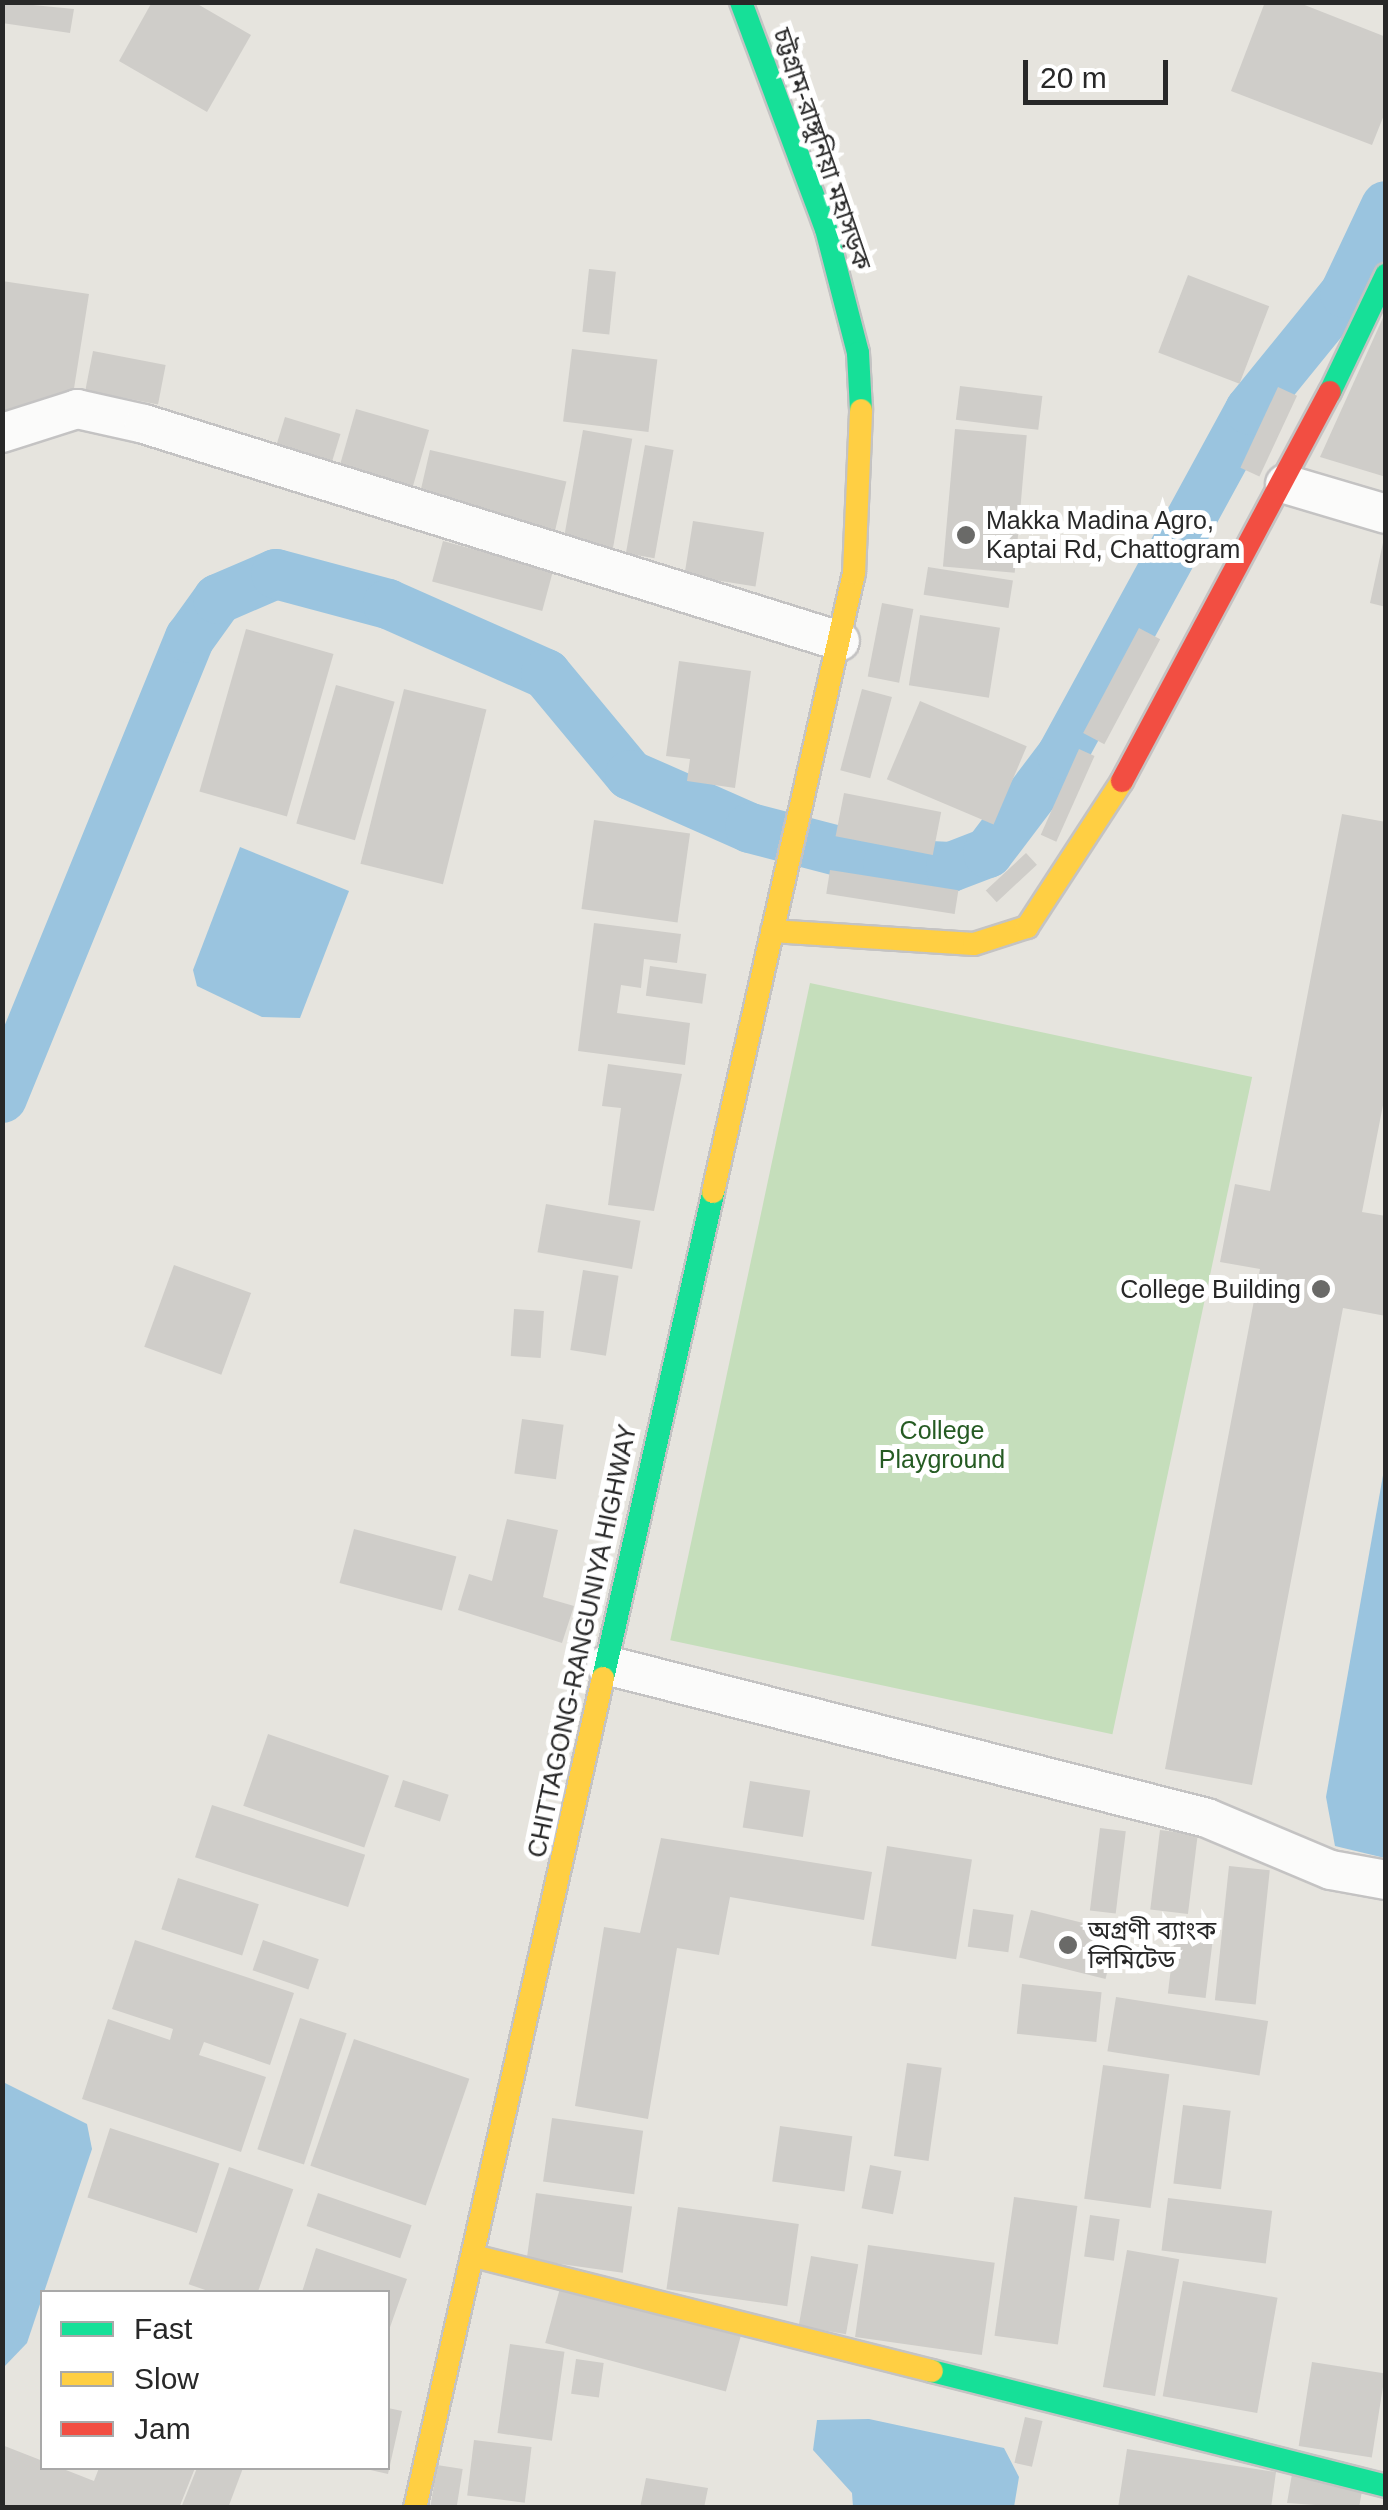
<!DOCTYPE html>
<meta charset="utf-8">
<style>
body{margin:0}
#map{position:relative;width:1388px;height:2510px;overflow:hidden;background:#e6e4de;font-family:Helvetica,"Noto Sans Bengali",sans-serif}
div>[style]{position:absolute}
.green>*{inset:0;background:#c5debb;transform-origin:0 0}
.water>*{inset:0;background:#9ac4df}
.canal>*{height:50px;margin:-25px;padding:0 25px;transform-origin:25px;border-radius:25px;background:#9ac4df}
.building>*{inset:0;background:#cfcdc9;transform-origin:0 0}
.roads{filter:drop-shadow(2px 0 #c4c3c3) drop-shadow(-2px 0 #c4c3c3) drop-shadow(0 2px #c4c3c3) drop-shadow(0 -2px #c4c3c3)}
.street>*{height:38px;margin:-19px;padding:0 19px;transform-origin:19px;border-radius:19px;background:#fbfbfa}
.fast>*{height:22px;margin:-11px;padding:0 11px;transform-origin:11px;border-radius:11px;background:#16e098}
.slow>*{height:22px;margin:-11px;padding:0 11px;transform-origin:11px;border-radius:11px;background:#ffcf43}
.jam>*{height:22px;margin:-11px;padding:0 11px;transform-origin:11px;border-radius:11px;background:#f24e42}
.dots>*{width:28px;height:28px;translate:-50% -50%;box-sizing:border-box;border:5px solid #fff;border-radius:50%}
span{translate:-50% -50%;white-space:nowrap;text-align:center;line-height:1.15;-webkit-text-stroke:10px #fff;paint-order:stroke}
.street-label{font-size:25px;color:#282828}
.poi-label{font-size:25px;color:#282828}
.left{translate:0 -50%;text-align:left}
.right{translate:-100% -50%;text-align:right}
.park-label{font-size:25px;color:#255b22}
.frame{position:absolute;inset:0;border:5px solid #282828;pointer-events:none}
.legend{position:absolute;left:40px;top:2290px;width:350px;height:180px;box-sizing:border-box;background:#fff;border:2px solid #a9a9a9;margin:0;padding:12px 18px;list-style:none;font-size:30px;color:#282828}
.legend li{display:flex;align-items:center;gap:20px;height:50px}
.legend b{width:50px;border:2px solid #a9a9a9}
.scale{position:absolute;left:1023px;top:60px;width:145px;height:45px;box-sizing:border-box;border:5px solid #282828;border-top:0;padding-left:12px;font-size:30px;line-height:35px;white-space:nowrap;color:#282828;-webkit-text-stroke:8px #fff;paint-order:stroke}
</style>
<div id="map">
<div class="green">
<i style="left:810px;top:983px;width:452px;height:672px;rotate:12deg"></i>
</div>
<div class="water">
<i style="clip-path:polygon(240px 847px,349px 891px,300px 1018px,262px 1017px,197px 986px,193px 970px)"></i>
<i style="clip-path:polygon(1385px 1464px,1385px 1858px,1335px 1846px,1326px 1797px)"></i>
<i style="clip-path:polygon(3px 2082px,87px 2124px,92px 2149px,27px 2343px,3px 2368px)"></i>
<i style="clip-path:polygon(869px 2419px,1004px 2448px,1019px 2477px,1014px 2507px,853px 2507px,852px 2493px,813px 2450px,817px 2420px)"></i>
</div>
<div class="canal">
<i style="left:2px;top:1098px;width:497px;rotate:-67.8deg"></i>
<i style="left:190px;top:638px;width:48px;rotate:-54.3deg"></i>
<i style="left:218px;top:599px;width:63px;rotate:-23.3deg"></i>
<i style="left:276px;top:574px;width:116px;rotate:15deg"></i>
<i style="left:388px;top:604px;width:173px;rotate:23.9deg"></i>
<i style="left:546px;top:674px;width:131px;rotate:50.3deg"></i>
<i style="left:630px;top:775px;width:131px;rotate:23.8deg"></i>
<i style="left:750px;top:828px;width:143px;rotate:14.6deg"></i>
<i style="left:888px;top:864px;width:63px;rotate:2.7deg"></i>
<i style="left:951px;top:867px;width:40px;rotate:-21deg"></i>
<i style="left:988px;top:853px;width:123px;rotate:-52.9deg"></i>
<i style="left:1062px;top:755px;width:393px;rotate:-61.4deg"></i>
<i style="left:1250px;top:410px;width:151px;rotate:-50.9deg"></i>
<i style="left:1345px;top:293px;width:96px;rotate:-64.8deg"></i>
</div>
<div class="building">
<i style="clip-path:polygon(2px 2px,74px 9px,70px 33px,2px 23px)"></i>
<i style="clip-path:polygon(152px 2px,194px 2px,251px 35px,207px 112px,119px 61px)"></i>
<i style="clip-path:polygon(1265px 2px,1297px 2px,1386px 37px,1386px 110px,1372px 145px,1231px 91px)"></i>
<i style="left:589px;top:269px;width:27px;height:63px;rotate:6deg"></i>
<i style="left:1188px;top:275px;width:87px;height:83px;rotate:21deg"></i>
<i style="clip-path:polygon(2px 281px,89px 294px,72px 401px,2px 413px)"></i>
<i style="clip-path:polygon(1386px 311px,1386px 477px,1320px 457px)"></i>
<i style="left:572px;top:349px;width:86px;height:73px;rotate:7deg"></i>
<i style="left:93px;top:351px;width:74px;height:40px;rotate:11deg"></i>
<i style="left:960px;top:386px;width:83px;height:34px;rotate:7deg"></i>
<i style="left:1278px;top:387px;width:21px;height:89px;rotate:25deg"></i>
<i style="left:356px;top:409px;width:76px;height:65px;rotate:16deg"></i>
<i style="left:285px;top:417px;width:58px;height:29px;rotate:17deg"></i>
<i style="left:955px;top:429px;width:72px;height:138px;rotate:5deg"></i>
<i style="left:583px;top:430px;width:50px;height:117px;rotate:10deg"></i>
<i style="left:645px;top:445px;width:29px;height:110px;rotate:10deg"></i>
<i style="left:430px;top:450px;width:140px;height:50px;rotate:13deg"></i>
<i style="left:693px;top:521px;width:72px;height:55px;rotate:9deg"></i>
<i style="clip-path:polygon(1384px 538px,1386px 539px,1386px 607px,1370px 603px)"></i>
<i style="left:443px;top:541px;width:114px;height:42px;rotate:15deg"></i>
<i style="left:928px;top:567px;width:86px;height:28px;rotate:9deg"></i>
<i style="left:882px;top:603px;width:32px;height:75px;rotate:11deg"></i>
<i style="left:920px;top:615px;width:81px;height:71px;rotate:9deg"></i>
<i style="left:1139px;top:628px;width:24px;height:119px;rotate:28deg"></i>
<i style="left:246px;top:629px;width:91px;height:169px;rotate:16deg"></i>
<i style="clip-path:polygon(679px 661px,751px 671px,735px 788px,687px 781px,690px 759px,666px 756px)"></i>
<i style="left:336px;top:685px;width:61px;height:144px;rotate:16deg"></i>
<i style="left:404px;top:689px;width:85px;height:180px;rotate:14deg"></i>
<i style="left:862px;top:689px;width:31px;height:84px;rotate:15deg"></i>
<i style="left:920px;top:701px;width:116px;height:85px;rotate:23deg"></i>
<i style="left:1079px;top:749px;width:17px;height:94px;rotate:24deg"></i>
<i style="left:844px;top:793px;width:99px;height:44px;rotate:11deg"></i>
<i style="clip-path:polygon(1342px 814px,1386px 822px,1386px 1090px,1362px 1212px,1386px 1216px,1386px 1316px,1343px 1308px,1252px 1785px,1165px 1769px,1260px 1269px,1220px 1262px,1235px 1184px,1270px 1191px)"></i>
<i style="left:594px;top:820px;width:97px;height:90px;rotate:8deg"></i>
<i style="left:1026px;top:853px;width:16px;height:55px;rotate:47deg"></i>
<i style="left:830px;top:870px;width:130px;height:24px;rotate:9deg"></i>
<i style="clip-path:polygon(594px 923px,681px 934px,677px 963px,644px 959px,641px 988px,621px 985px,617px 1013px,690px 1023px,685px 1065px,578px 1051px)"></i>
<i style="left:650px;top:966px;width:57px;height:30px;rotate:8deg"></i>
<i style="clip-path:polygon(608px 1064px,682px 1074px,654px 1211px,608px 1205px,621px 1108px,602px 1106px)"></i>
<i style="left:546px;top:1204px;width:96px;height:49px;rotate:10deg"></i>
<i style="left:174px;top:1265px;width:82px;height:87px;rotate:20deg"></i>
<i style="left:583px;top:1270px;width:36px;height:81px;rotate:9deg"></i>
<i style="left:514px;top:1309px;width:30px;height:47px;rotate:4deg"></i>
<i style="left:522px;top:1419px;width:42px;height:55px;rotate:8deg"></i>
<i style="clip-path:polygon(507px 1519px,558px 1530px,543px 1597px,574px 1606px,562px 1643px,458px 1610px,469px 1574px,492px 1581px)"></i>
<i style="left:354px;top:1529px;width:106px;height:56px;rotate:15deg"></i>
<i style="left:268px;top:1734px;width:128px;height:76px;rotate:19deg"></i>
<i style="left:403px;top:1780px;width:48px;height:28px;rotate:18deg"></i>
<i style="left:750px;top:1781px;width:61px;height:47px;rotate:9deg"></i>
<i style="left:212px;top:1805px;width:161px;height:55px;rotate:18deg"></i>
<i style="left:1100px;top:1828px;width:26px;height:83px;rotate:7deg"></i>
<i style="left:1160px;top:1830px;width:38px;height:80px;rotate:7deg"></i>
<i style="clip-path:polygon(661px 1838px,872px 1872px,864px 1920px,730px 1897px,719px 1955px,677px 1948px,648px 2119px,575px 2106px,604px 1927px,640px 1933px)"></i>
<i style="left:887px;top:1846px;width:86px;height:101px;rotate:9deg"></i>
<i style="left:1229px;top:1866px;width:41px;height:135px;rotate:6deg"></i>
<i style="left:178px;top:1878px;width:85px;height:54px;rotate:18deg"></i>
<i style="left:973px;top:1909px;width:41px;height:38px;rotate:8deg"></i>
<i style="left:1031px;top:1910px;width:89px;height:49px;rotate:14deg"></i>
<i style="left:1177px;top:1919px;width:38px;height:75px;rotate:7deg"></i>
<i style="clip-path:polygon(135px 1940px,294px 1993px,270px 2065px,204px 2042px,199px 2055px,266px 2077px,241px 2152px,82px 2099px,108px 2019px,170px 2040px,173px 2029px,112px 2009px)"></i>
<i style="left:263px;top:1940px;width:59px;height:32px;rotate:19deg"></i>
<i style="left:1022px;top:1984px;width:80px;height:50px;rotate:6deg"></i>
<i style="left:1116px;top:1997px;width:154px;height:55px;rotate:9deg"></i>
<i style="left:300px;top:2018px;width:49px;height:138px;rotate:18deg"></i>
<i style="left:354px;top:2039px;width:122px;height:134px;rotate:19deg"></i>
<i style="left:907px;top:2063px;width:35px;height:94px;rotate:8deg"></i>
<i style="left:1103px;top:2065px;width:67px;height:135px;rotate:8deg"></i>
<i style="left:1183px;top:2105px;width:48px;height:79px;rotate:7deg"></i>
<i style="left:552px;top:2118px;width:92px;height:64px;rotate:8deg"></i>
<i style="left:780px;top:2126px;width:73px;height:56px;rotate:8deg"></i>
<i style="left:110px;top:2128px;width:115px;height:73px;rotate:18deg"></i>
<i style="left:870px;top:2165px;width:32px;height:44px;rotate:11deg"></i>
<i style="left:229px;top:2167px;width:68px;height:124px;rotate:19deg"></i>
<i style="left:318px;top:2193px;width:99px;height:35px;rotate:19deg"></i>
<i style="left:536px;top:2193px;width:97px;height:67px;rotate:8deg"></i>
<i style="left:1014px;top:2197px;width:64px;height:140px;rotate:8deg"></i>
<i style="left:1168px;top:2198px;width:105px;height:53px;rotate:7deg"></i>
<i style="left:678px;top:2207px;width:122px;height:83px;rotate:8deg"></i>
<i style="left:1090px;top:2215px;width:30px;height:42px;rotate:8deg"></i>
<i style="left:868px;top:2245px;width:128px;height:93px;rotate:8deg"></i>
<i style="clip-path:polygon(316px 2248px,407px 2279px,388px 2333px,388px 2292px,302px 2292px)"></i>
<i style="left:1127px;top:2250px;width:53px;height:139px;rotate:10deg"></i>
<i style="left:811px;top:2256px;width:48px;height:71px;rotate:10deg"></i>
<i style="left:1183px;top:2281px;width:96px;height:117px;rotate:10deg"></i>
<i style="left:560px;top:2288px;width:187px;height:57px;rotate:15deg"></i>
<i style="left:510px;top:2344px;width:55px;height:90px;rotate:8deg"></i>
<i style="left:576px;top:2359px;width:28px;height:35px;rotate:8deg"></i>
<i style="left:1312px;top:2362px;width:74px;height:85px;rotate:9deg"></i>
<i style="clip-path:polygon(388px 2408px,402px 2411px,388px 2474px,366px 2469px,388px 2468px)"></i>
<i style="left:1025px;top:2417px;width:18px;height:47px;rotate:13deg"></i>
<i style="left:474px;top:2440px;width:58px;height:56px;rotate:7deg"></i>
<i style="clip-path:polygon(2px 2445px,94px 2481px,99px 2468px,195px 2468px,179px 2508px,2px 2508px)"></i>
<i style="clip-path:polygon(1127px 2449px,1276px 2472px,1271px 2508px,1118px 2508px)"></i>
<i style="left:437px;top:2465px;width:26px;height:43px;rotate:9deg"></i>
<i style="clip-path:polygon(197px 2468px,243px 2468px,228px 2508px,181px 2508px)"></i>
<i style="clip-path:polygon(1292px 2474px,1363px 2485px,1359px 2508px,1287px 2503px)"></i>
<i style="clip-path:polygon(646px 2478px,708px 2488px,704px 2508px,640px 2508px)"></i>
</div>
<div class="roads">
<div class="street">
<i style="left:2px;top:433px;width:79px;rotate:-17.7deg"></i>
<i style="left:77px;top:409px;width:69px;rotate:12.6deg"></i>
<i style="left:144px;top:424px;width:729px;rotate:17.32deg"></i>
<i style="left:1285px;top:484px;width:105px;rotate:16.5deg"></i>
<i style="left:606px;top:1665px;width:620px;rotate:14.28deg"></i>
<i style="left:1207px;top:1818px;width:134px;rotate:22.8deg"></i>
<i style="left:1331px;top:1870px;width:56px;rotate:10.3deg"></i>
</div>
<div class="fast">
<i style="left:741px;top:2px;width:242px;rotate:69.5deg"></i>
<i style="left:826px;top:229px;width:128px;rotate:75.5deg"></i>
<i style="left:858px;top:353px;width:57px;rotate:87deg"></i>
<i style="left:1330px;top:392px;width:130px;rotate:-64.4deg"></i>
<i style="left:603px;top:1678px;width:498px;rotate:-77.2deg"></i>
<i style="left:932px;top:2371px;width:468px;rotate:14.2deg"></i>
</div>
<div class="slow">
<i style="left:772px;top:931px;width:202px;rotate:3.7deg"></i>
<i style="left:974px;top:944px;width:56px;rotate:-17.8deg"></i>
<i style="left:1027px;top:927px;width:174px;rotate:-56.9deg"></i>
<i style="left:713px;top:1192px;width:635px;rotate:-77.17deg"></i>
<i style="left:854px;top:573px;width:163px;rotate:-87.5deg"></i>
<i style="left:474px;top:2256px;width:472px;rotate:14.1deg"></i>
<i style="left:415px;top:2508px;width:851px;rotate:-77.24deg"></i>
</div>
<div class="jam">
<i style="left:1122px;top:781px;width:441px;rotate:-61.9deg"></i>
</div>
</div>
<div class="dots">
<i style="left:966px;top:535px;background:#6a6a68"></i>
<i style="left:1321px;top:1289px;background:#6a6a68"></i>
<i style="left:1068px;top:1945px;background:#6a6a68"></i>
</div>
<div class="street-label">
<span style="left:822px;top:149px;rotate:71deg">চট্টগ্রাম-রাঙ্গুনিয়া মহাসড়ক</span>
<span style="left:582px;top:1641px;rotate:-78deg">CHITTAGONG-RANGUNIYA HIGHWAY</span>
</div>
<div class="poi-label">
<span class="left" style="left:986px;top:535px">Makka Madina Agro,<br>Kaptai Rd, Chattogram</span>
<span class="right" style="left:1301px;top:1289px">College Building</span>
<span class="left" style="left:1088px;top:1945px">অগ্রণী ব্যাংক<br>লিমিটেড</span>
</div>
<div class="park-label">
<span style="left:942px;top:1445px">College<br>Playground</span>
</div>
<div class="frame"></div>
<ul class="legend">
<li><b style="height:12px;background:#16e098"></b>Fast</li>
<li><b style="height:12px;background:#ffcf43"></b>Slow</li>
<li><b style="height:12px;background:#f24e42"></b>Jam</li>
</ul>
<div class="scale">20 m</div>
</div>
